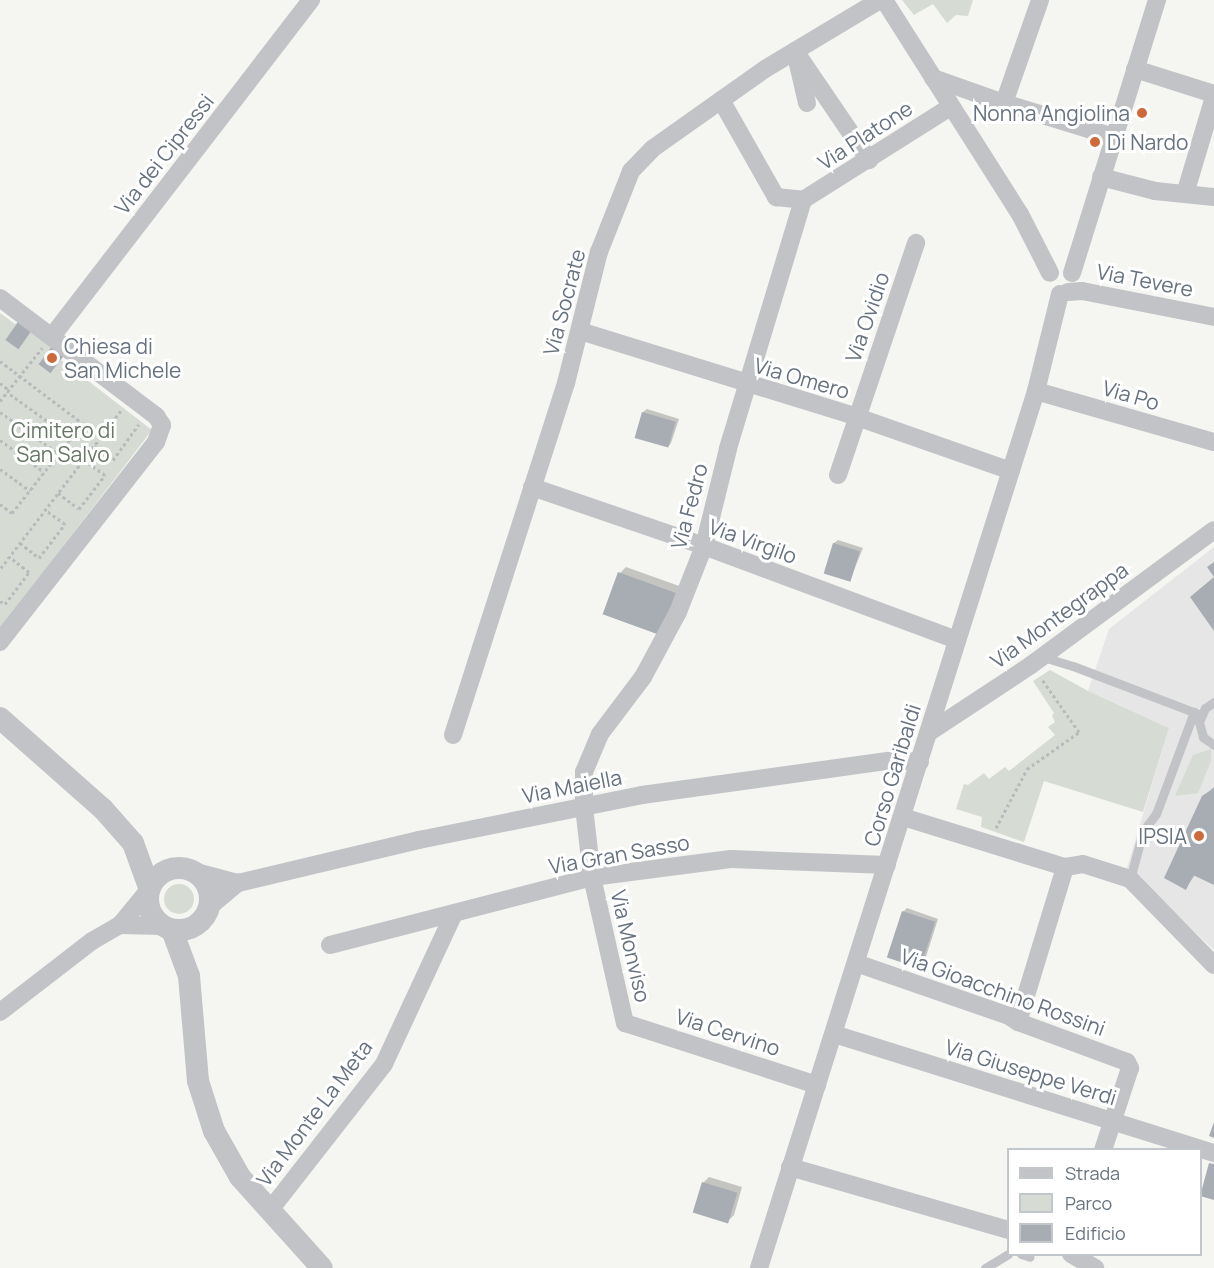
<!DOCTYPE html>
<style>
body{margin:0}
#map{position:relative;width:1214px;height:1268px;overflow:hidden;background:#f5f5f2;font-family:Manrope,sans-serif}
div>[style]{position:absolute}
.built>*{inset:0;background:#e5e6e5}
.green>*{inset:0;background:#d6dbd3}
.round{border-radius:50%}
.shadow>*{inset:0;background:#0003}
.building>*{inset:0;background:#a7adb3;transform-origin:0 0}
.path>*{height:3px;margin-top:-1.5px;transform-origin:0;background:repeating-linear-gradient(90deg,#b8babc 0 3px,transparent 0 6px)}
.service>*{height:9px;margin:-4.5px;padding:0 4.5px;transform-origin:4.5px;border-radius:4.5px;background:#c1c3c6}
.minor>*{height:18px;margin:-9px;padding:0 9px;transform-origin:9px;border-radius:9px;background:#c1c3c6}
.tertiary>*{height:22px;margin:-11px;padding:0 11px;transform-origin:11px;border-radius:11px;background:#c1c3c6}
.tertiary>.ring{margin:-11px;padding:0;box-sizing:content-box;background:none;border:22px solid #c1c3c6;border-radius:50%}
.dots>*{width:16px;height:16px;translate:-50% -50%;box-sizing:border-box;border:3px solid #fff;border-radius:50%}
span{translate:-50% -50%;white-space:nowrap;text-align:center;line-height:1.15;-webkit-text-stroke:6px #fff;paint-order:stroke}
.poi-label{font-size:21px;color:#67727f}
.right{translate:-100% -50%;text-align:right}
.left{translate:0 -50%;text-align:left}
.street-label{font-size:21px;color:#67727f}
.park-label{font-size:21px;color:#677765}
.legend{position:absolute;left:1007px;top:1148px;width:195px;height:108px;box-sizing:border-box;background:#fff;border:2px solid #c2c7cc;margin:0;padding:8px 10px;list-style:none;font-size:18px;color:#67727f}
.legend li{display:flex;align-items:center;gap:12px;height:30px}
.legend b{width:30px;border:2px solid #c2c7cc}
</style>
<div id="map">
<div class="built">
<i style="clip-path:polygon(1214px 547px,1214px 950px,1132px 872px,1126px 871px,1169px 728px,1088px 691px,1109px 629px)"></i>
</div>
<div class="green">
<i style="clip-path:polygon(902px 0,973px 0,968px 16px,956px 15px,947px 23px,933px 4px,914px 15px)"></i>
<i style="clip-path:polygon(0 313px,15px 324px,18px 322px,68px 350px,61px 360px,152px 430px,0 629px)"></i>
<i style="clip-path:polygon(1050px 670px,1088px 691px,1169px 728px,1143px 812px,1044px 781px,1024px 842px,981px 827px,982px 817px,956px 809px,964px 784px,968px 785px,984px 773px,989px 779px,1005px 767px,1009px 771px,1055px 735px,1048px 727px,1055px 722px,1052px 716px,1054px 713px,1033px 681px)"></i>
<i style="clip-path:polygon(1211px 749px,1211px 761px,1198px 793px,1175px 796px,1193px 755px)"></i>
<i class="round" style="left:164px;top:884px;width:30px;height:30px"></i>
</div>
<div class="shadow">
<i style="clip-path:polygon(647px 409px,679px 419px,671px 443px,668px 447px,643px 412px)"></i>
<i style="clip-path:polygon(838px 540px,863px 548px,850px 580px,825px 572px,834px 543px)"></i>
<i style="clip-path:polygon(626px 567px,682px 587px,663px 625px,620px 573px)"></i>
<i style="clip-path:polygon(1214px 787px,1214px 883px,1195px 875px,1186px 888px,1203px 797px)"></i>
<i style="clip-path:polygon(907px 908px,938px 919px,924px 963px,920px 967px,903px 912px)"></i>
<i style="clip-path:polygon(709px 1177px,742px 1187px,734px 1215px,727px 1222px,703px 1183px)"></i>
</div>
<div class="building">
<i style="left:18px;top:322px;width:16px;height:22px;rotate:35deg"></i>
<i style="left:53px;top:345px;width:15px;height:24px;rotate:37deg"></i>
<i style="left:642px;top:412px;width:35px;height:27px;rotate:16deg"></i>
<i style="left:833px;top:543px;width:28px;height:32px;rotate:17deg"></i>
<i style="clip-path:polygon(1214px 562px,1214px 631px,1190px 597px,1214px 577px,1207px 567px)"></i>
<i style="left:618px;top:572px;width:63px;height:45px;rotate:20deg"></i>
<i style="clip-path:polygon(1214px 788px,1214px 885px,1193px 875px,1186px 890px,1164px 878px,1202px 796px)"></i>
<i style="left:902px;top:911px;width:35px;height:49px;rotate:18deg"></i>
<i style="clip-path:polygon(1214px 1122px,1214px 1138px,1209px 1136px)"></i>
<i style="clip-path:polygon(1209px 1163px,1214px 1164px,1214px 1200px,1200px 1196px)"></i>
<i style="left:702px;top:1182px;width:37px;height:32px;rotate:17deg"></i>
</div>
<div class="path">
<i style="left:0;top:361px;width:126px;rotate:37deg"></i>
<i style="left:101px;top:437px;width:166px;rotate:127.4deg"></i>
<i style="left:0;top:383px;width:11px;rotate:38deg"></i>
<i style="left:0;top:401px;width:68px;rotate:-51.6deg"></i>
<i style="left:0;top:412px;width:72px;rotate:35.4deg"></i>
<i style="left:101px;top:437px;width:34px;rotate:-53deg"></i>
<i style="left:0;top:440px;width:54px;rotate:36deg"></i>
<i style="left:94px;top:446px;width:24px;rotate:36deg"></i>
<i style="left:113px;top:460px;width:44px;rotate:-54.2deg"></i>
<i style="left:0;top:469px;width:37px;rotate:36deg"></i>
<i style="left:58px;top:493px;width:26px;rotate:37deg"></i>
<i style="left:79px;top:509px;width:43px;rotate:-52.6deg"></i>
<i style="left:105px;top:475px;width:26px;rotate:-144deg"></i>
<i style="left:0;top:504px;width:15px;rotate:37deg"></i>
<i style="left:12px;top:513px;width:95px;rotate:-51.8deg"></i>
<i style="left:71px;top:438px;width:79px;rotate:-144.3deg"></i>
<i style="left:20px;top:543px;width:24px;rotate:38deg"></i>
<i style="left:39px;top:558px;width:43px;rotate:-52.6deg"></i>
<i style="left:65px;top:524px;width:24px;rotate:-144deg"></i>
<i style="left:0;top:601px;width:6px;rotate:31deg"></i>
<i style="left:5px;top:604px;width:40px;rotate:-53deg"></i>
<i style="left:29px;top:572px;width:24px;rotate:-142deg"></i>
<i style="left:996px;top:828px;width:67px;rotate:-62.3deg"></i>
<i style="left:1027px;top:769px;width:64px;rotate:-35.4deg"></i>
<i style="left:1079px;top:732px;width:66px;rotate:-125.1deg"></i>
</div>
<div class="service">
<i style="left:1043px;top:657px;width:31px;rotate:17deg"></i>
<i style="left:1073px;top:666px;width:137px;rotate:20.9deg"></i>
<i style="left:1214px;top:702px;width:11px;rotate:146deg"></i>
<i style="left:1205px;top:708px;width:15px;rotate:113deg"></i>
<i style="left:1199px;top:722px;width:16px;rotate:75deg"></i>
<i style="left:1203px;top:737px;width:14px;rotate:36deg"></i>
<i style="left:1130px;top:879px;width:50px;rotate:-74.8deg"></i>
<i style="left:1143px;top:831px;width:21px;rotate:-53deg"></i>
<i style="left:1156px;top:814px;width:109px;rotate:-69.6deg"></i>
<i style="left:1021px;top:1254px;width:9px;rotate:18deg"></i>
<i style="left:985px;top:1268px;width:27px;rotate:-31deg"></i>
</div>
<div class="minor">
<i style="left:884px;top:0;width:254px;rotate:57.6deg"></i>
<i style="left:1020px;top:214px;width:66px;rotate:63deg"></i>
<i style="left:1135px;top:69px;width:83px;rotate:17.6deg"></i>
<i style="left:933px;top:78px;width:75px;rotate:19.4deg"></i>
<i style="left:1004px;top:103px;width:115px;rotate:17.2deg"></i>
<i style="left:721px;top:100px;width:112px;rotate:60.4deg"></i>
<i style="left:776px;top:197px;width:27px;rotate:6deg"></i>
<i style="left:807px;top:103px;width:53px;rotate:-103deg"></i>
<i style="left:795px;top:51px;width:132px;rotate:55.8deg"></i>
<i style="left:1004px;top:103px;width:109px;rotate:-70.7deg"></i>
<i style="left:1101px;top:177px;width:56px;rotate:14.5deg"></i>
<i style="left:1155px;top:191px;width:59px;rotate:5.8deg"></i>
<i style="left:1185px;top:194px;width:101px;rotate:-73.4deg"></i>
<i style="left:803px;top:200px;width:260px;rotate:106.8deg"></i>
<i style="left:728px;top:449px;width:100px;rotate:103.9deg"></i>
<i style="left:704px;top:546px;width:71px;rotate:111.5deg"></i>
<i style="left:678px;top:612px;width:74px;rotate:118.3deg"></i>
<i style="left:643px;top:677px;width:71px;rotate:127deg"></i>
<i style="left:600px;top:734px;width:41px;rotate:112.8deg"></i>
<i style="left:584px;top:772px;width:35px;rotate:90deg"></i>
<i style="left:584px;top:807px;width:70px;rotate:83.5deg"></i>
<i style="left:592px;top:877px;width:150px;rotate:77.3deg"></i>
<i style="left:625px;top:1023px;width:202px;rotate:17.9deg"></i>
<i style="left:803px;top:200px;width:174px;rotate:-32.3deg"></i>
<i style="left:1072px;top:273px;width:286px;rotate:-72.7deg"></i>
<i style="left:1068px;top:292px;width:14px;rotate:-4deg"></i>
<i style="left:1082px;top:291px;width:135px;rotate:11.1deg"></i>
<i style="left:0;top:298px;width:196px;rotate:37.1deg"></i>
<i style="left:156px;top:416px;width:11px;rotate:56deg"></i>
<i style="left:162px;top:425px;width:18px;rotate:109deg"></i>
<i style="left:156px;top:442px;width:254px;rotate:128deg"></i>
<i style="left:580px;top:331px;width:290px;rotate:17.2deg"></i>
<i style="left:857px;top:417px;width:163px;rotate:19.3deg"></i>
<i style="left:53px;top:335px;width:423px;rotate:-52.4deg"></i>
<i style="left:1036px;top:391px;width:185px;rotate:16deg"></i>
<i style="left:838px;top:475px;width:245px;rotate:-71.4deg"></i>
<i style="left:532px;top:487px;width:182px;rotate:18.9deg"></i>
<i style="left:704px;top:546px;width:270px;rotate:20.4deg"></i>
<i style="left:928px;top:733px;width:123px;rotate:-33.4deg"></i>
<i style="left:1031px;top:665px;width:227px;rotate:-36.4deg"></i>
<i style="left:453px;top:735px;width:370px;rotate:-72.2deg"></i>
<i style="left:566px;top:383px;width:135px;rotate:-75.9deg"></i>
<i style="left:599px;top:252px;width:87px;rotate:-68.4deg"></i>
<i style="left:631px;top:171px;width:30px;rotate:-46deg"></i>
<i style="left:652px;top:149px;width:138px;rotate:-35.3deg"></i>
<i style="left:765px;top:69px;width:134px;rotate:-31deg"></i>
<i style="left:903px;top:817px;width:170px;rotate:17.2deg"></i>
<i style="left:1065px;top:867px;width:18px;rotate:-9deg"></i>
<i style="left:1083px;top:864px;width:49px;rotate:17.7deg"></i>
<i style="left:1130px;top:879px;width:120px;rotate:45.7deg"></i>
<i style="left:196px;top:872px;width:43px;rotate:14.7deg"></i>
<i style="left:209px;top:907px;width:38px;rotate:-40deg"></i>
<i style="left:238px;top:883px;width:186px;rotate:-13.4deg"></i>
<i style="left:419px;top:840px;width:227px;rotate:-11.4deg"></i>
<i style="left:642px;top:795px;width:255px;rotate:-7.9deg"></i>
<i style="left:895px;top:760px;width:25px;rotate:5deg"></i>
<i style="left:120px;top:925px;width:43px;rotate:1.3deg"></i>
<i style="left:330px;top:945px;width:271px;rotate:-14.5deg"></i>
<i style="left:592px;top:877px;width:140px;rotate:-7.4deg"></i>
<i style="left:731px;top:859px;width:156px;rotate:2.2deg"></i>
<i style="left:856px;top:963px;width:162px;rotate:19.1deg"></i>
<i style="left:1009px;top:1016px;width:11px;rotate:34deg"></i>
<i style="left:1018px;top:1022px;width:116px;rotate:20.2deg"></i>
<i style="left:1127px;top:1062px;width:7px;rotate:63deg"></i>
<i style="left:1130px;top:1068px;width:86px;rotate:108.2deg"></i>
<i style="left:0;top:1012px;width:116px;rotate:-37.7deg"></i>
<i style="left:92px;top:941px;width:32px;rotate:-30deg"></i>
<i style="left:120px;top:925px;width:44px;rotate:-50.5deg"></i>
<i style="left:1018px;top:1022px;width:162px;rotate:-73.1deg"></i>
<i style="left:834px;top:1034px;width:398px;rotate:17.4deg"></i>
<i style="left:790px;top:1167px;width:227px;rotate:16.1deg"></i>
<i style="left:270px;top:1210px;width:185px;rotate:-52deg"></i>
<i style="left:384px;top:1064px;width:166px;rotate:-65.1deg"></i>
<i style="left:1071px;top:1254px;width:28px;rotate:30deg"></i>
<i style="left:759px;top:1268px;width:920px;rotate:-72.47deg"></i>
<i style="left:1036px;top:391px;width:100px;rotate:-76.1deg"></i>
</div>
<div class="tertiary">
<i style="left:0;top:718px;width:137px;rotate:41.5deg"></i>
<i style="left:103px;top:809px;width:45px;rotate:48.6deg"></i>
<i style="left:133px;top:843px;width:47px;rotate:70deg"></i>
<i class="ring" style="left:148px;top:868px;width:40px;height:40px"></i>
<i style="left:172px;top:930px;width:49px;rotate:69.7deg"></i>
<i style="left:189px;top:976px;width:105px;rotate:85.1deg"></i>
<i style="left:198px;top:1081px;width:52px;rotate:72.3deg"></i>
<i style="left:214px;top:1131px;width:53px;rotate:60.5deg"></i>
<i style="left:240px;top:1177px;width:122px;rotate:48deg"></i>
</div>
<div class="dots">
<i style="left:1142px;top:113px;background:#ce6a39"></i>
<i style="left:1095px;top:142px;background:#ce6a39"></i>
<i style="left:52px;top:358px;background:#ce6a39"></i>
<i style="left:1199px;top:836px;background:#ce6a39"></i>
</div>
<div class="poi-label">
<span class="right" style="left:1130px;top:113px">Nonna Angiolina</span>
<span class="left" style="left:1107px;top:142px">Di Nardo</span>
<span class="left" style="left:64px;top:358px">Chiesa di<br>San Michele</span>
<span class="right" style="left:1187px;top:836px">IPSIA</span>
</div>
<div class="street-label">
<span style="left:865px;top:135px;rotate:-33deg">Via Platone</span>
<span style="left:164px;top:154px;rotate:-52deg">Via dei Cipressi</span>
<span style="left:1145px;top:280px;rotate:11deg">Via Tevere</span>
<span style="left:564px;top:302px;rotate:-75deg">Via Socrate</span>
<span style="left:867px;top:317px;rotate:-71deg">Via Ovidio</span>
<span style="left:802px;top:378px;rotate:16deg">Via Omero</span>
<span style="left:1131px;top:395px;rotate:16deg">Via Po</span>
<span style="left:689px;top:506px;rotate:-75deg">Via Fedro</span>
<span style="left:753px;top:541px;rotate:20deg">Via Virgilo</span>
<span style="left:1059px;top:615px;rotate:-36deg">Via Montegrappa</span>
<span style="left:892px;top:775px;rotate:-73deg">Corso Garibaldi</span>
<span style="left:572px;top:786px;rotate:-11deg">Via Maiella</span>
<span style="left:619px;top:854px;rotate:-10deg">Via Gran Sasso</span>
<span style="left:631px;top:946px;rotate:77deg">Via Monviso</span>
<span style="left:1003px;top:992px;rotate:20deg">Via Gioacchino Rossini</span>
<span style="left:728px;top:1032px;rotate:18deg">Via Cervino</span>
<span style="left:1031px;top:1072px;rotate:17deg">Via Giuseppe Verdi</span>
<span style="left:314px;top:1113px;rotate:-53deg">Via Monte La Meta</span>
</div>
<div class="park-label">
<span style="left:63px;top:442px">Cimitero di<br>San Salvo</span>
</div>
<ul class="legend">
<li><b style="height:8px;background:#c1c3c6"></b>Strada</li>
<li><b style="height:16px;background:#d6dbd3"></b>Parco</li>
<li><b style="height:16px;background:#a7adb3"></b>Edificio</li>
</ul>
</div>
